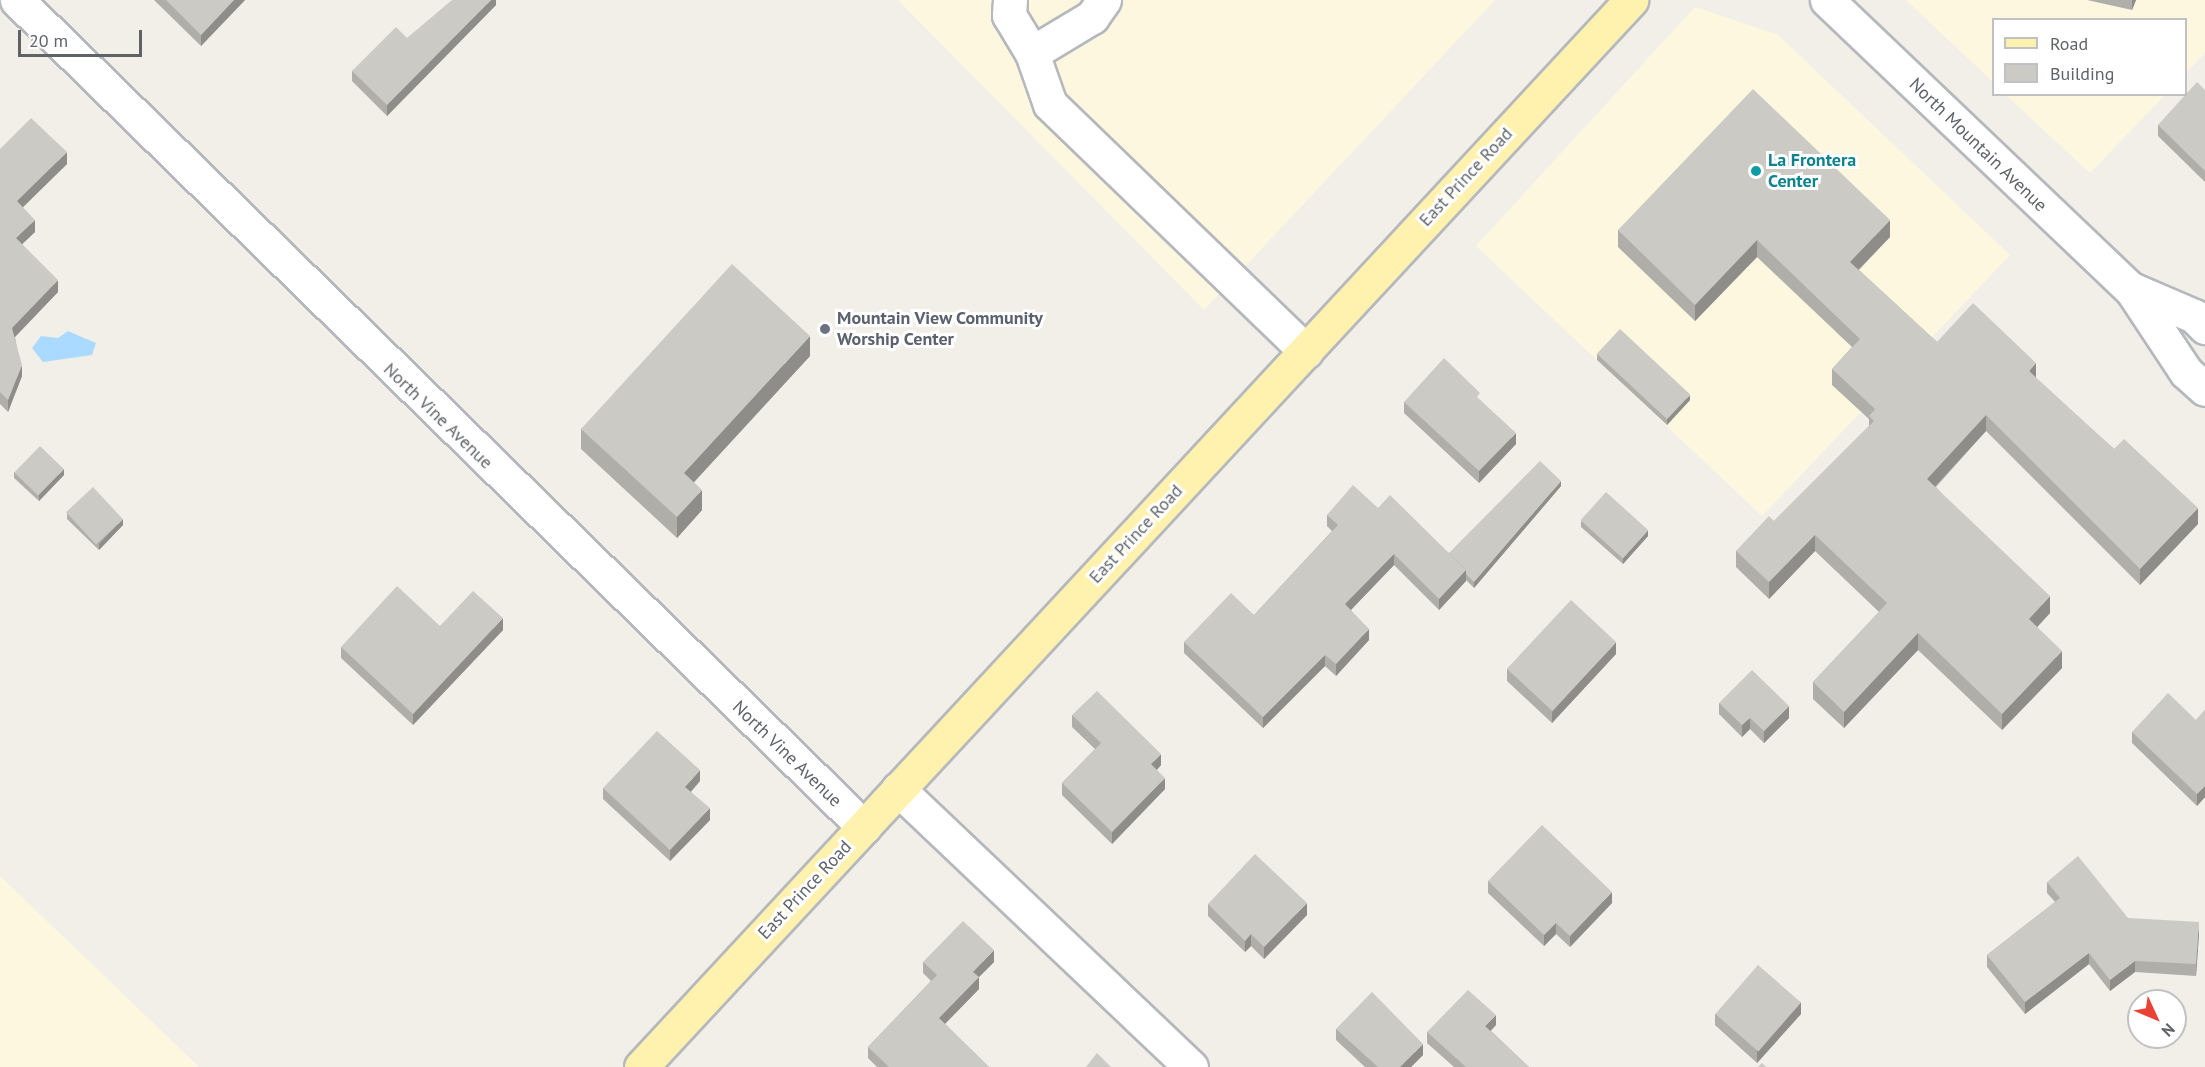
<!DOCTYPE html>
<style>
body{margin:0}
#map{position:relative;width:2205px;height:1067px;overflow:hidden;background:#f1efe8;font-family:"PT Sans",sans-serif}
div>[style]{position:absolute}
.commercial>*{inset:0;background:#fef7e0}
.water>*{inset:0;background:#aadaff}
.roads{filter:drop-shadow(2px 0 #b5b8bc) drop-shadow(-2px 0 #b5b8bc) drop-shadow(0 2px #b5b8bc) drop-shadow(0 -2px #b5b8bc)}
.minor>*{height:33px;margin:-16.5px;padding:0 16.5px;transform-origin:16.5px;border-radius:16.5px;background:#fff}
.major>*{height:33px;margin:-16.5px;padding:0 16.5px;transform-origin:16.5px;border-radius:16.5px;background:#fff2af}
.wall>*{inset:0;background:#afaea9}
.shaded-wall>*{inset:0;background:#8f8d8a}
.building>*{inset:0;background:#cccac5;transform-origin:0 0}
.dots>*{width:16px;height:16px;translate:-50% -50%;box-sizing:border-box;border:3px solid #fff;border-radius:50%}
span{translate:-50% -50%;white-space:nowrap;text-align:center;line-height:1.15;-webkit-text-stroke:6px #fff;paint-order:stroke}
.street-label{font-size:18px;color:#5f6368}
.culture-label{font-size:18px;color:#0d838f;font-weight:700}
.left{translate:0 -50%;text-align:left}
.worship-label{font-size:18px;color:#5b616d;font-weight:700}
.legend{position:absolute;left:1992px;top:18px;width:195px;height:78px;box-sizing:border-box;background:#fff;border:2px solid #bfc1c3;margin:0;padding:8px 10px;list-style:none;font-size:18px;color:#5f6368}
.legend li{display:flex;align-items:center;gap:12px;height:30px}
.legend b{width:30px;border:2px solid #bfc1c3}
.north{position:absolute;left:2127px;top:989px;width:60px;height:60px;box-sizing:border-box;background:#fff;border:2px solid #bfc1c3;border-radius:50%;rotate:134deg;font-size:16px;font-weight:700;line-height:24px;text-align:center;color:#5f6368}
.north::after{content:'';display:block;margin:auto;width:21px;height:27px;background:#ea4335;clip-path:polygon(50% 0,100% 100%,50% 72%,0 100%)}
.scale{position:absolute;left:18px;top:30px;width:124px;height:27px;box-sizing:border-box;border:3px solid #5f6368;border-top:0;padding-left:8px;font-size:18px;line-height:21px;white-space:nowrap;color:#5f6368;-webkit-text-stroke:4px #fff;paint-order:stroke}
</style>
<div id="map">
<div class="commercial">
<i style="clip-path:polygon(898px 0,1495px 0,1204px 310px)"></i>
<i style="clip-path:polygon(1906px 0,2205px 0,2205px 53px,2186px 73px,2186px 20px,1994px 20px,1993px 82px)"></i>
<i style="clip-path:polygon(1695px 7px,1778px 35px,2010px 255px,1762px 516px,1476px 246px)"></i>
<i style="clip-path:polygon(2006px 95px,2165px 95px,2090px 173px)"></i>
<i style="clip-path:polygon(0 876px,199px 1067px,0 1067px)"></i>
</div>
<div class="water">
<i style="clip-path:polygon(68px 331px,96px 343px,92px 355px,43px 362px,32px 348px,41px 336px,58px 338px)"></i>
</div>
<div class="roads">
<div class="minor">
<i style="left:17px;top:0;width:1184px;rotate:44.32deg"></i>
<i style="left:1010px;top:0;width:15px;rotate:94deg"></i>
<i style="left:1009px;top:15px;width:44px;rotate:58.8deg"></i>
<i style="left:1032px;top:53px;width:54px;rotate:70.6deg"></i>
<i style="left:1050px;top:104px;width:356px;rotate:44deg"></i>
<i style="left:1827px;top:0;width:419px;rotate:43.6deg"></i>
<i style="left:2131px;top:289px;width:100px;rotate:56.5deg"></i>
<i style="left:2186px;top:372px;width:25px;rotate:42deg"></i>
<i style="left:1032px;top:53px;width:70px;rotate:-31deg"></i>
<i style="left:1092px;top:17px;width:21px;rotate:-55deg"></i>
<i style="left:2131px;top:289px;width:69px;rotate:23.2deg"></i>
<i style="left:2194px;top:316px;width:16px;rotate:45deg"></i>
<i style="left:898px;top:789px;width:404px;rotate:43.5deg"></i>
</div>
<div class="major">
<i style="left:641px;top:1067px;width:1456px;rotate:-47.14deg"></i>
</div>
</div>
<div class="wall">
<i style="clip-path:polygon(154px 0,245px 0,201px 46px)"></i>
<i style="clip-path:polygon(496px 0,496px 5px,387px 116px,352px 81px,352px 71px,407px 38px)"></i>
<i style="clip-path:polygon(2087px 0,2136px 0,2132px 10px)"></i>
<i style="clip-path:polygon(2205px 90px,2205px 182px,2158px 136px,2158px 125px)"></i>
<i style="clip-path:polygon(0 149px,67px 164px,23px 207px,35px 232px,22px 244px,58px 292px,15px 337px,22px 376px,8px 412px,0 404px)"></i>
<i style="clip-path:polygon(1618px 230px,1890px 237px,1859px 270px,1937px 342px,2036px 379px,2198px 524px,2140px 585px,1986px 431px,1936px 487px,2050px 613px,2037px 627px,2062px 668px,2002px 730px,1918px 650px,1844px 728px,1813px 699px,1813px 682px,1879px 612px,1815px 551px,1769px 599px,1736px 567px,1736px 551px,1774px 521px,1869px 426px,1869px 419px,1832px 385px,1832px 369px,1852px 347px,1757px 257px,1695px 321px,1618px 247px)"></i>
<i style="clip-path:polygon(1597px 354px,1690px 400px,1667px 425px,1597px 360px)"></i>
<i style="clip-path:polygon(810px 356px,694px 482px,702px 510px,677px 538px,581px 449px,581px 429px)"></i>
<i style="clip-path:polygon(1480px 400px,1516px 444px,1479px 483px,1404px 413px,1404px 402px)"></i>
<i style="clip-path:polygon(14px 472px,64px 475px,39px 501px,14px 478px)"></i>
<i style="clip-path:polygon(1561px 486px,1474px 588px,1466px 580px,1466px 581px,1439px 610px,1394px 565px,1351px 610px,1369px 640px,1336px 676px,1325px 666px,1263px 728px,1184px 653px,1184px 642px,1254px 615px,1332px 531px,1327px 526px,1327px 515px,1378px 508px,1449px 553px)"></i>
<i style="clip-path:polygon(67px 513px,123px 525px,99px 550px,67px 519px)"></i>
<i style="clip-path:polygon(1581px 521px,1648px 536px,1623px 564px,1581px 527px)"></i>
<i style="clip-path:polygon(440px 626px,503px 630px,413px 725px,341px 658px,341px 647px)"></i>
<i style="clip-path:polygon(1616px 654px,1552px 723px,1507px 681px,1507px 669px)"></i>
<i style="clip-path:polygon(1719px 703px,1789px 718px,1764px 743px,1750px 729px,1742px 737px,1719px 714px)"></i>
<i style="clip-path:polygon(2205px 710px,2205px 797px,2197px 806px,2132px 743px,2132px 732px,2196px 720px)"></i>
<i style="clip-path:polygon(1072px 715px,1161px 765px,1157px 770px,1165px 789px,1112px 844px,1062px 795px,1062px 783px,1095px 749px,1072px 727px)"></i>
<i style="clip-path:polygon(700px 781px,691px 792px,710px 820px,670px 861px,603px 799px,603px 788px)"></i>
<i style="clip-path:polygon(1488px 881px,1612px 903px,1570px 947px,1556px 934px,1544px 946px,1488px 893px)"></i>
<i style="clip-path:polygon(2047px 882px,2128px 918px,2199px 933px,2196px 976px,2135px 972px,2110px 991px,2089px 964px,2025px 1014px,1987px 967px,1987px 955px,2055px 902px,2047px 893px)"></i>
<i style="clip-path:polygon(1208px 904px,1307px 915px,1264px 959px,1251px 946px,1245px 952px,1208px 916px)"></i>
<i style="clip-path:polygon(923px 962px,994px 962px,979px 977px,979px 989px,945px 1024px,989px 1067px,877px 1067px,868px 1058px,868px 1047px,931px 981px,923px 973px)"></i>
<i style="clip-path:polygon(1715px 1014px,1801px 1014px,1757px 1063px,1715px 1025px)"></i>
<i style="clip-path:polygon(1496px 1025px,1491px 1031px,1529px 1067px,1454px 1067px,1427px 1043px,1427px 1032px)"></i>
<i style="clip-path:polygon(1336px 1029px,1423px 1055px,1411px 1067px,1365px 1067px,1336px 1040px)"></i>
</div>
<div class="shaded-wall">
<i style="clip-path:polygon(234px 0,245px 0,201px 46px,201px 35px)"></i>
<i style="clip-path:polygon(491px 0,496px 0,496px 5px,387px 116px,387px 105px)"></i>
<i style="clip-path:polygon(2132px 0,2136px 0,2132px 10px)"></i>
<i style="clip-path:polygon(67px 152px,67px 164px,17px 213px,17px 201px)"></i>
<i style="clip-path:polygon(35px 220px,35px 232px,16px 250px,16px 238px)"></i>
<i style="clip-path:polygon(1890px 220px,1890px 237px,1850px 278px,1850px 262px)"></i>
<i style="clip-path:polygon(1757px 240px,1757px 257px,1695px 321px,1695px 305px)"></i>
<i style="clip-path:polygon(58px 280px,58px 292px,12px 340px,12px 328px)"></i>
<i style="clip-path:polygon(810px 336px,810px 356px,684px 493px,684px 473px)"></i>
<i style="clip-path:polygon(2036px 363px,2036px 379px,2029px 371px)"></i>
<i style="clip-path:polygon(22px 365px,22px 376px,8px 412px,8px 400px)"></i>
<i style="clip-path:polygon(1690px 395px,1690px 400px,1667px 425px,1667px 419px)"></i>
<i style="clip-path:polygon(1986px 415px,1986px 431px,1927px 495px,1927px 479px)"></i>
<i style="clip-path:polygon(1516px 433px,1516px 444px,1479px 483px,1479px 471px)"></i>
<i style="clip-path:polygon(64px 469px,64px 475px,39px 501px,39px 495px)"></i>
<i style="clip-path:polygon(1561px 481px,1561px 486px,1474px 588px,1474px 582px)"></i>
<i style="clip-path:polygon(702px 490px,702px 510px,677px 538px,677px 517px)"></i>
<i style="clip-path:polygon(2198px 508px,2198px 524px,2140px 585px,2140px 569px)"></i>
<i style="clip-path:polygon(123px 519px,123px 525px,99px 550px,99px 544px)"></i>
<i style="clip-path:polygon(1648px 530px,1648px 536px,1623px 564px,1623px 558px)"></i>
<i style="clip-path:polygon(1815px 535px,1815px 551px,1769px 599px,1769px 582px)"></i>
<i style="clip-path:polygon(1394px 554px,1394px 565px,1345px 616px,1345px 604px)"></i>
<i style="clip-path:polygon(1466px 570px,1466px 581px,1439px 610px,1439px 599px)"></i>
<i style="clip-path:polygon(2050px 596px,2050px 613px,2029px 636px,2029px 619px)"></i>
<i style="clip-path:polygon(503px 618px,503px 630px,413px 725px,413px 714px)"></i>
<i style="clip-path:polygon(1369px 629px,1369px 640px,1336px 676px,1336px 664px)"></i>
<i style="clip-path:polygon(1918px 633px,1918px 650px,1844px 728px,1844px 712px)"></i>
<i style="clip-path:polygon(1616px 642px,1616px 654px,1552px 723px,1552px 712px)"></i>
<i style="clip-path:polygon(2062px 651px,2062px 668px,2002px 730px,2002px 714px)"></i>
<i style="clip-path:polygon(1325px 655px,1325px 666px,1263px 728px,1263px 717px)"></i>
<i style="clip-path:polygon(1789px 706px,1789px 718px,1764px 743px,1764px 731px)"></i>
<i style="clip-path:polygon(1750px 718px,1750px 729px,1742px 737px,1742px 725px)"></i>
<i style="clip-path:polygon(1161px 754px,1161px 765px,1151px 776px,1151px 764px)"></i>
<i style="clip-path:polygon(700px 770px,700px 781px,685px 798px,685px 787px)"></i>
<i style="clip-path:polygon(1165px 778px,1165px 789px,1112px 844px,1112px 832px)"></i>
<i style="clip-path:polygon(2205px 786px,2205px 797px,2197px 806px,2197px 794px)"></i>
<i style="clip-path:polygon(710px 808px,710px 820px,670px 861px,670px 850px)"></i>
<i style="clip-path:polygon(1612px 892px,1612px 903px,1570px 947px,1570px 936px)"></i>
<i style="clip-path:polygon(1307px 903px,1307px 915px,1264px 959px,1264px 947px)"></i>
<i style="clip-path:polygon(2199px 922px,2199px 933px,2196px 976px,2196px 964px)"></i>
<i style="clip-path:polygon(1556px 923px,1556px 934px,1544px 946px,1544px 935px)"></i>
<i style="clip-path:polygon(1251px 934px,1251px 946px,1245px 952px,1245px 941px)"></i>
<i style="clip-path:polygon(994px 950px,994px 962px,973px 983px,973px 972px)"></i>
<i style="clip-path:polygon(2089px 953px,2089px 964px,2025px 1014px,2025px 1002px)"></i>
<i style="clip-path:polygon(2135px 961px,2135px 972px,2110px 991px,2110px 980px)"></i>
<i style="clip-path:polygon(979px 977px,979px 989px,939px 1030px,939px 1018px)"></i>
<i style="clip-path:polygon(1801px 1002px,1801px 1014px,1757px 1063px,1757px 1051px)"></i>
<i style="clip-path:polygon(1496px 1015px,1496px 1025px,1485px 1036px,1485px 1026px)"></i>
<i style="clip-path:polygon(1423px 1044px,1423px 1055px,1411px 1067px,1400px 1067px)"></i>
</div>
<div class="building">
<i style="clip-path:polygon(166px 0,234px 0,201px 35px)"></i>
<i style="clip-path:polygon(452px 0,491px 0,387px 105px,352px 71px,396px 27px,407px 38px)"></i>
<i style="clip-path:polygon(2197px 82px,2205px 90px,2205px 171px,2158px 125px)"></i>
<i style="clip-path:polygon(1753px 89px,1890px 220px,1850px 262px,1937px 342px,1973px 303px,2036px 363px,2029px 371px,2114px 449px,2124px 439px,2198px 508px,2140px 569px,1986px 415px,1927px 479px,2050px 596px,2029px 619px,2062px 651px,2002px 714px,1918px 633px,1844px 712px,1813px 682px,1887px 603px,1815px 535px,1769px 582px,1736px 551px,1769px 516px,1774px 521px,1874px 421px,1869px 416px,1875px 409px,1832px 369px,1860px 339px,1757px 240px,1695px 305px,1618px 230px)"></i>
<i style="clip-path:polygon(31px 118px,67px 152px,17px 201px,35px 220px,16px 238px,58px 280px,12px 328px,22px 365px,8px 400px,0 392px,0 149px)"></i>
<i style="clip-path:polygon(732px 264px,810px 336px,684px 473px,702px 490px,677px 517px,581px 429px)"></i>
<i style="left:1620px;top:329px;width:96px;height:34px;rotate:43deg"></i>
<i style="clip-path:polygon(1444px 358px,1480px 393px,1477px 397px,1516px 433px,1479px 471px,1404px 402px)"></i>
<i style="left:40px;top:446px;width:33px;height:37px;rotate:44deg"></i>
<i style="clip-path:polygon(1540px 461px,1561px 481px,1474px 582px,1466px 574px,1466px 570px,1449px 553px)"></i>
<i style="clip-path:polygon(1353px 485px,1378px 508px,1390px 495px,1466px 570px,1439px 599px,1394px 554px,1345px 604px,1369px 629px,1336px 664px,1325px 655px,1263px 717px,1184px 642px,1231px 593px,1254px 615px,1338px 525px,1327px 515px)"></i>
<i style="left:93px;top:487px;width:44px;height:37px;rotate:47deg"></i>
<i style="left:1606px;top:492px;width:57px;height:38px;rotate:42deg"></i>
<i style="clip-path:polygon(397px 586px,440px 626px,473px 591px,503px 618px,413px 714px,341px 647px)"></i>
<i style="left:1571px;top:600px;width:62px;height:94px;rotate:43deg"></i>
<i style="clip-path:polygon(1752px 670px,1789px 706px,1764px 731px,1750px 718px,1742px 725px,1719px 703px)"></i>
<i style="clip-path:polygon(1097px 691px,1161px 754px,1151px 764px,1165px 778px,1112px 832px,1062px 783px,1101px 743px,1072px 715px)"></i>
<i style="clip-path:polygon(2168px 693px,2196px 720px,2205px 710px,2205px 786px,2197px 794px,2132px 732px)"></i>
<i style="clip-path:polygon(657px 731px,700px 770px,685px 787px,710px 808px,670px 850px,603px 788px)"></i>
<i style="clip-path:polygon(1542px 825px,1612px 892px,1570px 936px,1556px 923px,1544px 935px,1488px 881px)"></i>
<i style="clip-path:polygon(1255px 854px,1307px 903px,1264px 947px,1251px 934px,1245px 941px,1208px 904px)"></i>
<i style="clip-path:polygon(2078px 856px,2128px 918px,2199px 922px,2196px 964px,2135px 961px,2110px 980px,2089px 953px,2025px 1002px,1987px 955px,2060px 898px,2047px 882px)"></i>
<i style="clip-path:polygon(963px 921px,994px 950px,973px 972px,979px 977px,939px 1018px,989px 1067px,889px 1067px,868px 1047px,937px 975px,923px 962px)"></i>
<i style="left:1758px;top:965px;width:57px;height:65px;rotate:41deg"></i>
<i style="clip-path:polygon(1468px 990px,1496px 1015px,1485px 1026px,1529px 1067px,1466px 1067px,1427px 1032px)"></i>
<i style="clip-path:polygon(1372px 992px,1423px 1044px,1400px 1067px,1378px 1067px,1336px 1029px)"></i>
<i style="clip-path:polygon(1097px 1053px,1111px 1067px,1086px 1067px)"></i>
<i style="clip-path:polygon(1762px 1063px,1766px 1067px,1758px 1067px)"></i>
</div>
<div class="dots">
<i style="left:1756px;top:171px;background:#0f9aa8"></i>
<i style="left:825px;top:329px;background:#6b7280"></i>
</div>
<div class="street-label">
<span style="left:1978px;top:145px;rotate:44deg">North Mountain Avenue</span>
<span style="left:1466px;top:177px;rotate:-47deg">East Prince Road</span>
<span style="left:438px;top:416px;rotate:44deg">North Vine Avenue</span>
<span style="left:1136px;top:534px;rotate:-47deg">East Prince Road</span>
<span style="left:787px;top:754px;rotate:44deg">North Vine Avenue</span>
<span style="left:805px;top:890px;rotate:-47deg">East Prince Road</span>
</div>
<div class="culture-label">
<span class="left" style="left:1768px;top:171px">La Frontera<br>Center</span>
</div>
<div class="worship-label">
<span class="left" style="left:837px;top:329px">Mountain View Community<br>Worship Center</span>
</div>
<ul class="legend">
<li><b style="height:8px;background:#fff2af"></b>Road</li>
<li><b style="height:16px;background:#cccac5"></b>Building</li>
</ul>
<div class="north">N</div>
<div class="scale">20 m</div>
</div>
